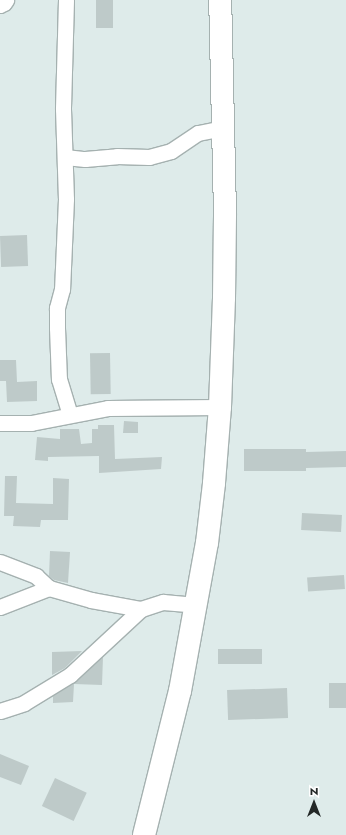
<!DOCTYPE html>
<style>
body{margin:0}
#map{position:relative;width:346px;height:835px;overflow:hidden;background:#deebea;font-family:Jost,sans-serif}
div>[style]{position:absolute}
.building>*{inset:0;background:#becac9;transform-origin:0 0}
.roads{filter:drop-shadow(1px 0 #a5b1b0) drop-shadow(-1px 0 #a5b1b0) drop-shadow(0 1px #a5b1b0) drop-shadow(0 -1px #a5b1b0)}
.street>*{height:15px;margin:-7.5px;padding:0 7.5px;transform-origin:7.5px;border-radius:7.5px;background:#fff}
.secondary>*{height:22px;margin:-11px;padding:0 11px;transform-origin:11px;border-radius:11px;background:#fff}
span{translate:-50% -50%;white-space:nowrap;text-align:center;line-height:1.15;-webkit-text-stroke:3px #fff;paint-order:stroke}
.north{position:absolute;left:294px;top:783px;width:40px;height:40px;-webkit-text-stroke:3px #fff;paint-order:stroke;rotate:0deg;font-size:11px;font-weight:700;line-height:16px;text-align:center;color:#232827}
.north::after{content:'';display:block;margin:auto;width:14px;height:18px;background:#232827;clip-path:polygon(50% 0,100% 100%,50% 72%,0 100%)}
</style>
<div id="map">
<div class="building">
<i style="left:96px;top:0;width:17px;height:28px"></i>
<i style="left:27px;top:235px;width:31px;height:27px;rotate:88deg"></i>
<i style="left:110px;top:353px;width:41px;height:20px;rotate:89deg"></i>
<i style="clip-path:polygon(0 360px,16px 360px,17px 382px,37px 381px,37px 401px,7px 402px,6px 381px,0 381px)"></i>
<i style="clip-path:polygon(124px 421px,138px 422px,138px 433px,123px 433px)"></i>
<i style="clip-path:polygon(98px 425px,114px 425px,115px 459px,162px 457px,161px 469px,99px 473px,99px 456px,48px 457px,48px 461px,35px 460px,37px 437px,60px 439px,60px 429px,79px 429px,81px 444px,92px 443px,92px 429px,98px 429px)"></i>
<i style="clip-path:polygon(244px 449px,306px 449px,306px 452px,346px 451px,346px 467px,306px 468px,306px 471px,244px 471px)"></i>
<i style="clip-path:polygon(5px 476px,17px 476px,16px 503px,53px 504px,53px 478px,69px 479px,68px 520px,41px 520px,40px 527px,13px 526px,14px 516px,4px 516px)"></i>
<i style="left:302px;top:513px;width:40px;height:17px;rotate:3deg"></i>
<i style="clip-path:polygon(50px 551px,70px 552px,68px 583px,54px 580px,49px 576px)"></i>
<i style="left:344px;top:575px;width:14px;height:37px;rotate:86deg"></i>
<i style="left:262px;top:649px;width:15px;height:44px;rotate:90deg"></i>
<i style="clip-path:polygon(82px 651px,65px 668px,52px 675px,52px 652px)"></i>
<i style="clip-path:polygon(103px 657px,102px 685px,74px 684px,73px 702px,53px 703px,53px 696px,76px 682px)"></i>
<i style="left:329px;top:683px;width:17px;height:25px"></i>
<i style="left:287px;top:688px;width:30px;height:60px;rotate:88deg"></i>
<i style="clip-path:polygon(0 754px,29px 766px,21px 785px,0 777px)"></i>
<i style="left:55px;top:778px;width:35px;height:31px;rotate:25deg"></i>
</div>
<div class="roads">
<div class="street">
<i style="left:66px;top:0;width:109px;rotate:91.6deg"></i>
<i style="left:63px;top:109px;width:90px;rotate:88.1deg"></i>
<i style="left:66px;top:199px;width:90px;rotate:92.5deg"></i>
<i style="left:62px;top:289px;width:20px;rotate:105deg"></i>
<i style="left:57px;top:308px;width:20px;rotate:90deg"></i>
<i style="left:57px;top:328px;width:51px;rotate:87.8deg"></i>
<i style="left:59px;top:379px;width:37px;rotate:73deg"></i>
<i style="left:0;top:5px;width:4px;rotate:-27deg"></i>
<i style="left:4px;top:3px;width:4px;rotate:-56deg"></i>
<i style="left:65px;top:157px;width:20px;rotate:6deg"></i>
<i style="left:85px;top:159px;width:32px;rotate:-5deg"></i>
<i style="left:117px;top:156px;width:32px;rotate:2deg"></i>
<i style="left:149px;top:157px;width:23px;rotate:-15deg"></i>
<i style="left:171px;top:151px;width:32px;rotate:-34deg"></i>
<i style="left:198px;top:133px;width:25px;rotate:-11deg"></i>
<i style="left:0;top:423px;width:31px"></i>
<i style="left:31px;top:423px;width:78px;rotate:-11deg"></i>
<i style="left:108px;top:408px;width:112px;rotate:-0.5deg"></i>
<i style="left:0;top:562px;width:39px;rotate:21deg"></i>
<i style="left:36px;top:576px;width:18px;rotate:43deg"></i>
<i style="left:49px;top:588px;width:44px;rotate:15.9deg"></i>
<i style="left:91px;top:600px;width:51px;rotate:10.2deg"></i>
<i style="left:0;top:607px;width:53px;rotate:-21.2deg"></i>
<i style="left:0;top:711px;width:25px;rotate:-18deg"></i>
<i style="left:24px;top:703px;width:54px;rotate:-31.3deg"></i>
<i style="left:70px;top:675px;width:97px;rotate:-42.9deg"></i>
<i style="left:141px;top:609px;width:23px;rotate:-18deg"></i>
<i style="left:163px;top:602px;width:33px;rotate:5deg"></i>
</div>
<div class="secondary">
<i style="left:144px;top:835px;width:148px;rotate:-76deg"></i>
<i style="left:180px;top:691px;width:150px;rotate:-79.7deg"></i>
<i style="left:207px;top:543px;width:60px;rotate:-83.3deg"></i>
<i style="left:214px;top:483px;width:76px;rotate:-85.5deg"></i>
<i style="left:220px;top:407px;width:109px;rotate:-87.9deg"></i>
<i style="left:224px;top:298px;width:85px;rotate:-89.3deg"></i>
<i style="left:225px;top:213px;width:213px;rotate:-91.3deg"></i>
</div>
</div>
<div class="north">N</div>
</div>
